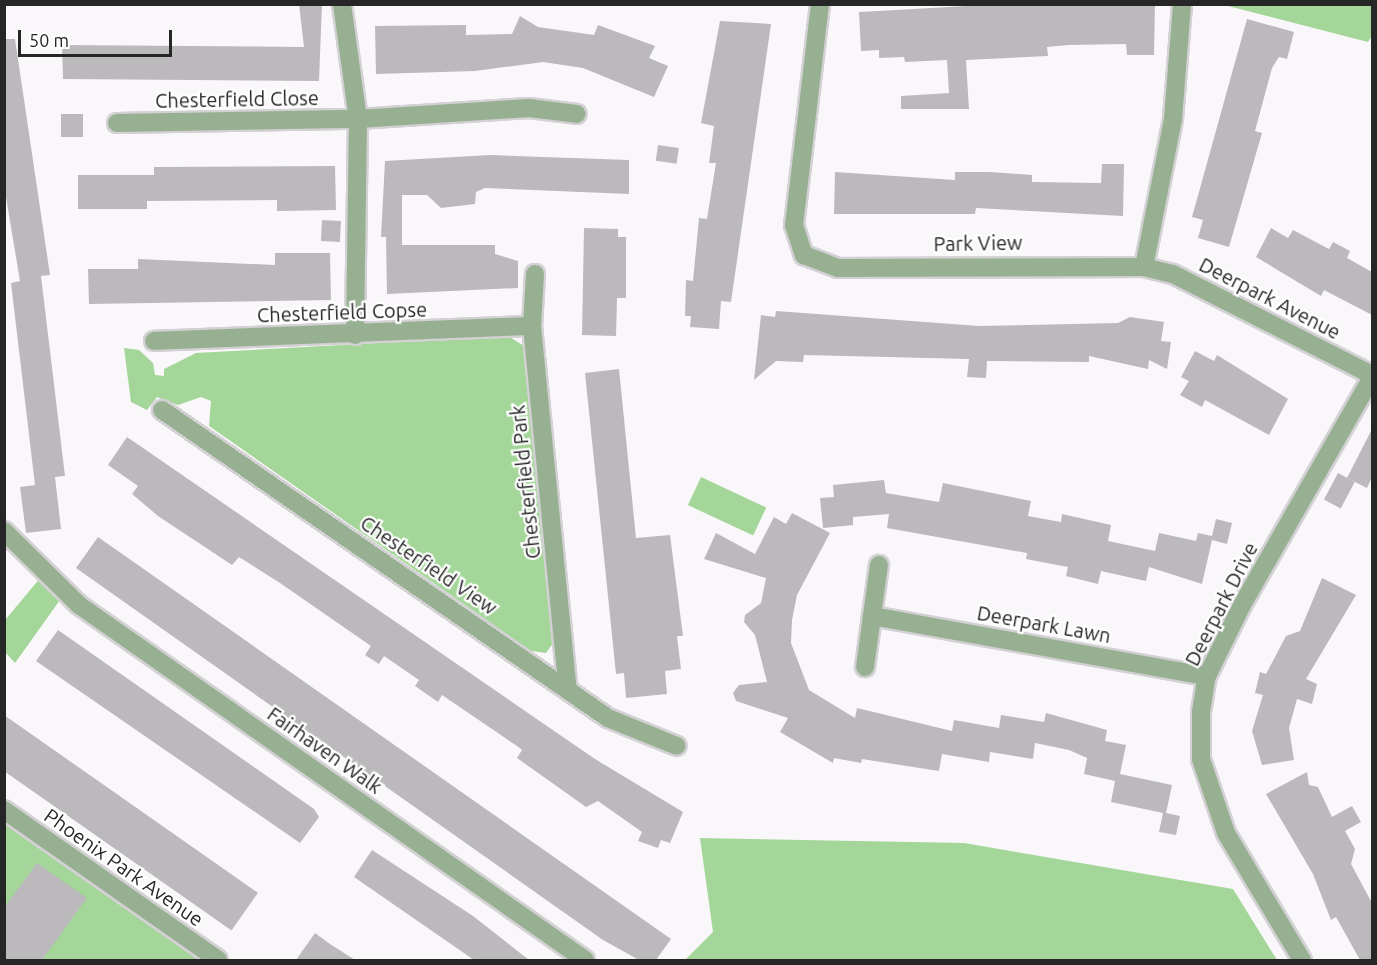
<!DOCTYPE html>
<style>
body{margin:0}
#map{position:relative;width:1377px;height:965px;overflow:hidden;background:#f9f7fa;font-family:Ubuntu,sans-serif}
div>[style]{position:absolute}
.green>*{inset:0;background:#a3d698;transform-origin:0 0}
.building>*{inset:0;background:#bbb9bc;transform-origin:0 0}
.roads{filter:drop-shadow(2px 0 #d3d1d4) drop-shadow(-2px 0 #d3d1d4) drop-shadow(0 2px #d3d1d4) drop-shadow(0 -2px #d3d1d4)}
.minor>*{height:18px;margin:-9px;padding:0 9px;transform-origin:9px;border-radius:9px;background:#98b092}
span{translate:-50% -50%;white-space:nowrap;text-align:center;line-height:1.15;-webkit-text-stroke:4.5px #fff;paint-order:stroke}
.street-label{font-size:20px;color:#272627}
.frame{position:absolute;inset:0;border:6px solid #272627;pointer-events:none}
.scale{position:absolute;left:18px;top:30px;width:154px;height:27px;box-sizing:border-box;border:3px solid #272627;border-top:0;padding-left:8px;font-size:18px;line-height:21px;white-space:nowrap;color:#272627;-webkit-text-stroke:4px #fff;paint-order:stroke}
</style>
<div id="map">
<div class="green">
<i style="clip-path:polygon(1224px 5px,1372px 5px,1372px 36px,1368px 42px)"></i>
<i style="clip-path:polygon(508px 336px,524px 346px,556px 639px,546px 653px,531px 651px,209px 426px,211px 401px,201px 397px,178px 405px,157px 397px,147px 410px,131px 402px,124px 348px,139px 350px,153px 363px,155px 375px,164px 376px,164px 369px,196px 353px)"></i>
<i style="left:701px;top:477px;width:72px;height:31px;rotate:25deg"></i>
<i style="clip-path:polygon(42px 576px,60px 600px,15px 663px,5px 652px,5px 620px)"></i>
<i style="clip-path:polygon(5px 820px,206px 960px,5px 960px)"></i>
<i style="clip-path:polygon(700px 838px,964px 843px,1233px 889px,1277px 960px,685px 960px,713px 932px)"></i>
</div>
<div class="building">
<i style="clip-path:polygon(299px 4px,322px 4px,319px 81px,63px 79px,62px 45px,304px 47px)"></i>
<i style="clip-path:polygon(1003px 4px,1155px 4px,1154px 55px,1127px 55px,1126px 44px,1069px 45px,1047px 47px,1048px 56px,966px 60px,969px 109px,901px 109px,901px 96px,949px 93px,947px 60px,905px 62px,904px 57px,879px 58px,879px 50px,861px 51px,859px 12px)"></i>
<i style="clip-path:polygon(520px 16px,538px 27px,594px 35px,598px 25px,655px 46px,649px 58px,668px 66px,654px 97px,583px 68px,543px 62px,475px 71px,376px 74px,375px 26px,466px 25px,466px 35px,512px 34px)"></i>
<i style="clip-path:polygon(1247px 19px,1294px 32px,1287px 59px,1279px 57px,1272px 68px,1255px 131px,1262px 133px,1229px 247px,1198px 238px,1203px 220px,1192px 217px)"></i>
<i style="clip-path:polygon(720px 21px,771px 24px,731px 302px,721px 301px,719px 329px,690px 327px,691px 316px,685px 316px,686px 280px,693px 281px,699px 218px,707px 219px,716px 163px,709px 163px,714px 126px,701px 123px)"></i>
<i style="clip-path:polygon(4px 39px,15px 39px,50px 275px,41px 276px,65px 476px,55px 477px,61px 529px,26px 533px,20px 487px,35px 485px,11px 283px,20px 281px,4px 185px)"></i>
<i style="left:83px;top:114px;width:23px;height:22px;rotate:90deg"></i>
<i style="left:658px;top:145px;width:21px;height:16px;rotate:8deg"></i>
<i style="clip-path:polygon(490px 155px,629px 160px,629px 194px,485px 188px,476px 192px,475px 204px,441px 208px,427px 195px,402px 195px,402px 245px,495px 245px,495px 254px,518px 261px,518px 288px,387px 294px,386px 237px,381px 237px,385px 161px)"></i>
<i style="clip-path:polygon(1102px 164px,1124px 164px,1123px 216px,976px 208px,975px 214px,834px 214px,835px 172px,955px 180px,955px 172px,990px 172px,1032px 175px,1032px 182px,1101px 183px)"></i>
<i style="clip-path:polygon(335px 166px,336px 210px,277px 211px,277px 200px,147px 201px,147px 209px,78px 209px,78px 175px,154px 175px,154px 167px)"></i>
<i style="left:322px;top:220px;width:19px;height:21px;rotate:3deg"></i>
<i style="clip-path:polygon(584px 228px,618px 229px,618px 237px,626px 237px,626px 298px,617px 298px,616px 336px,582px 335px)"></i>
<i style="clip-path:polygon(1271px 228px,1288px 238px,1293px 230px,1329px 249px,1333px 242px,1350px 251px,1347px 258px,1372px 272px,1372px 315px,1324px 290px,1321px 296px,1256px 257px)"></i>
<i style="clip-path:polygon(275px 253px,330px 253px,331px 300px,89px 304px,88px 269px,138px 269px,138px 259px,275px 265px)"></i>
<i style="clip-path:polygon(776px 311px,979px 326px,1118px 323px,1130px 317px,1164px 322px,1161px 341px,1171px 342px,1167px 369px,1149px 360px,1148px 369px,1089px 356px,1089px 362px,987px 361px,986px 378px,967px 377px,969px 359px,804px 355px,803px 362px,776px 361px,754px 380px,761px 315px,775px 317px)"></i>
<i style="clip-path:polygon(1195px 351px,1214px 361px,1217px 355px,1288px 399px,1269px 435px,1205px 400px,1202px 407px,1180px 395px,1189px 381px,1181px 377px)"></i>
<i style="clip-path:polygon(619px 369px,636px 538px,670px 535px,683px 636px,677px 636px,681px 669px,665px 671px,667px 694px,626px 698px,624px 673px,616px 674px,585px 373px)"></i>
<i style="clip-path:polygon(1372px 429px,1372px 477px,1367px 488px,1347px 478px)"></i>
<i style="clip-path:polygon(127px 437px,595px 759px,683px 812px,670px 843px,661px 840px,658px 848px,638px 841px,642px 832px,598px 801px,586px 807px,517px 758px,522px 750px,517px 746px,442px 695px,438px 702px,415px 686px,419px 680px,384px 656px,379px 664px,365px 655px,371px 646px,280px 583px,239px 557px,232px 565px,158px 516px,132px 494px,138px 486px,108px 465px)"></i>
<i style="left:1338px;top:473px;width:19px;height:30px;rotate:28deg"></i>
<i style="clip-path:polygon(884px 480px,886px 493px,939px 502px,943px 483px,1031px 501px,1028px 516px,1061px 522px,1062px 514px,1111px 525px,1108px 541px,1155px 551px,1159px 533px,1196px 541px,1198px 533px,1212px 536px,1216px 519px,1232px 523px,1227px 544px,1212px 540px,1202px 584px,1149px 567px,1146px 581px,1101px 571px,1098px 584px,1066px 576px,1068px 567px,1026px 559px,1027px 553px,887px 528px,889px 514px,853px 517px,853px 525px,823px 528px,820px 498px,834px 497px,833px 485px)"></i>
<i style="clip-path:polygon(792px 513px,830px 533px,797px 595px,792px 620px,791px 643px,809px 690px,855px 718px,857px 708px,952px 731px,954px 720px,999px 728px,1001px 715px,1044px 722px,1046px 713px,1107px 730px,1105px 741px,1126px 745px,1120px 774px,1172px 785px,1166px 813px,1180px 816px,1176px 835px,1159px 832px,1163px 813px,1111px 802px,1115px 781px,1084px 774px,1087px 758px,1069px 750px,1035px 743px,1033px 759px,990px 752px,989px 762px,942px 754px,939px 771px,862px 759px,861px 763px,834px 758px,833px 763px,780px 732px,788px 718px,736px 701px,733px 693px,739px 685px,767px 682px,755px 635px,744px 622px,745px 615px,761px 603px,766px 578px,704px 559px,716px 533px,755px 554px,774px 517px,786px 524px)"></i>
<i style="clip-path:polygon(98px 537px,671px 939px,656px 960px,639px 960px,603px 940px,76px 568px)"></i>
<i style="clip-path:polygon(1322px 578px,1356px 595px,1306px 679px,1317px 684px,1312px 704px,1297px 699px,1289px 728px,1294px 760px,1262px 765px,1252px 731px,1263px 695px,1255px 693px,1260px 672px,1266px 674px,1286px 636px,1300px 631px)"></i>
<i style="clip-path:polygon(58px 630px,314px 809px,319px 817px,300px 843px,36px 661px)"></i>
<i style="left:4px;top:715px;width:310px;height:46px;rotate:35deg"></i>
<i style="clip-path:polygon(1307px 772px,1309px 785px,1318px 787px,1332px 817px,1352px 806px,1361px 822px,1345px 831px,1355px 849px,1351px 864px,1372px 903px,1372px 960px,1360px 960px,1336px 917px,1331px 920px,1313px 874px,1266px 794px)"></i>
<i style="clip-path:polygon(372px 850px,473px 916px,529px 960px,474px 960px,354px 877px)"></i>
<i style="clip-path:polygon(37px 863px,87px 898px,42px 960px,4px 960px,4px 908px)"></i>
<i style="clip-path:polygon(315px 933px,330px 944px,355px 960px,296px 960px)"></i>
</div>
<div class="roads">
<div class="minor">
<i style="left:342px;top:4px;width:116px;rotate:82.1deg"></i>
<i style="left:358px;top:119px;width:216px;rotate:90.8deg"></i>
<i style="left:820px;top:4px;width:223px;rotate:96.7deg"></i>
<i style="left:794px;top:225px;width:32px;rotate:72deg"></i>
<i style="left:804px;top:255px;width:36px;rotate:21deg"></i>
<i style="left:838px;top:268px;width:306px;rotate:-0.2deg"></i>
<i style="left:1144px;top:267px;width:151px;rotate:-78.9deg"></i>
<i style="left:1173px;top:119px;width:115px;rotate:-85.5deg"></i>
<i style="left:117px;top:123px;width:241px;rotate:-1deg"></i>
<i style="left:358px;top:119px;width:171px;rotate:-3.7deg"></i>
<i style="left:529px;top:108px;width:48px;rotate:7.1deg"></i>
<i style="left:1144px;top:267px;width:30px;rotate:14deg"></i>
<i style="left:1173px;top:274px;width:223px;rotate:26.9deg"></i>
<i style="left:535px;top:274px;width:52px;rotate:93.3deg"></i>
<i style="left:532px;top:326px;width:362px;rotate:84.4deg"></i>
<i style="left:154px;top:341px;width:378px;rotate:-2.3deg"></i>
<i style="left:162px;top:410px;width:542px;rotate:34.63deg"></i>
<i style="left:608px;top:718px;width:74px;rotate:22.1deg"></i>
<i style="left:4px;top:531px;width:105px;rotate:44.6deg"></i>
<i style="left:79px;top:605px;width:618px;rotate:35.05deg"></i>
<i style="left:872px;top:616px;width:340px;rotate:10.2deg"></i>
<i style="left:865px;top:667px;width:103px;rotate:-82.2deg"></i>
<i style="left:4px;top:810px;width:261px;rotate:35deg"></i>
<i style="left:1302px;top:960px;width:148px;rotate:-120.9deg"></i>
<i style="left:1226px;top:833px;width:78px;rotate:-108.7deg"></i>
<i style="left:1201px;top:759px;width:47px;rotate:-90deg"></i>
<i style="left:1201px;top:712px;width:36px;rotate:-81deg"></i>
<i style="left:1207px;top:676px;width:79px;rotate:-63.8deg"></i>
<i style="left:1242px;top:605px;width:262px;rotate:-60.3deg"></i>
</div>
</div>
<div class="street-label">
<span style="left:237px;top:99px;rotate:-1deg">Chesterfield Close</span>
<span style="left:978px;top:243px;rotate:-1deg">Park View</span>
<span style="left:1270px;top:298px;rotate:27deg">Deerpark Avenue</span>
<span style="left:342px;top:312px;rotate:-2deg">Chesterfield Copse</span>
<span style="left:525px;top:482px;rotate:-96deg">Chesterfield Park</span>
<span style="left:429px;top:565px;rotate:34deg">Chesterfield View</span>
<span style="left:1221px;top:604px;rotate:-63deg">Deerpark Drive</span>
<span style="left:1044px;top:624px;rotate:10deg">Deerpark Lawn</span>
<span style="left:325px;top:750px;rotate:35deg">Fairhaven Walk</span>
<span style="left:124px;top:867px;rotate:35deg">Phoenix Park Avenue</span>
</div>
<div class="frame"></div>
<div class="scale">50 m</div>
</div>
